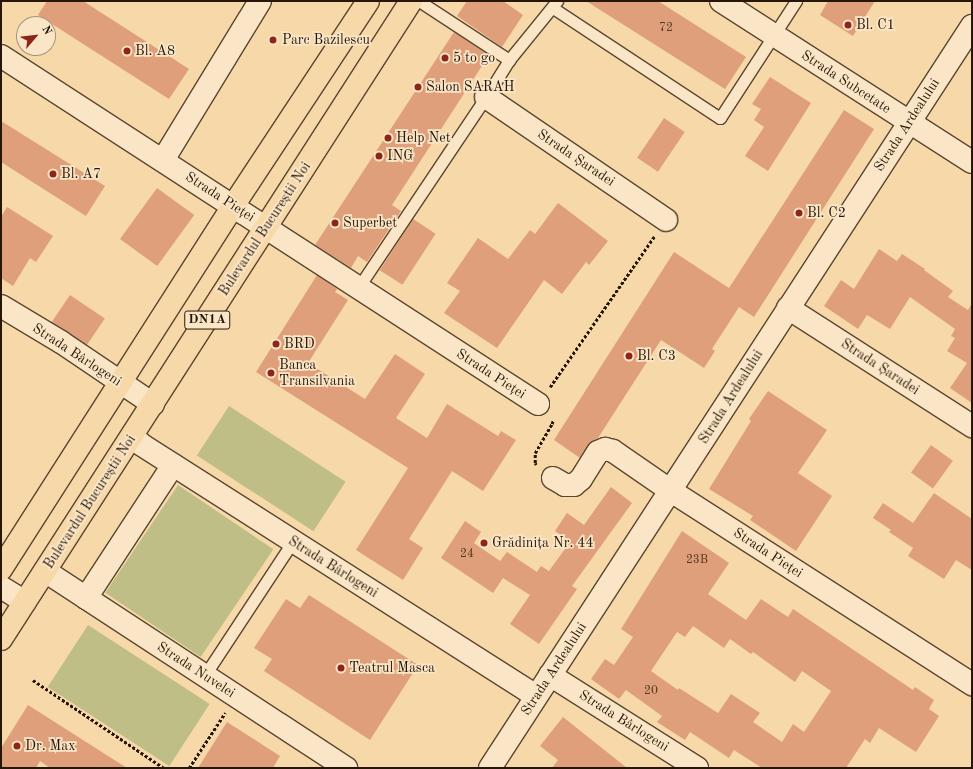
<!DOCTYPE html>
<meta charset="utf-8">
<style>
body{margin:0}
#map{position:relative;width:973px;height:769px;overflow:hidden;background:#f7d8a9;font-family:"Old Standard TT",serif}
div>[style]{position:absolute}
.green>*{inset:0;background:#bfbe86;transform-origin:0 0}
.building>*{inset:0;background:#df9f7a;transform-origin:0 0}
.path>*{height:2.5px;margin-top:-1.25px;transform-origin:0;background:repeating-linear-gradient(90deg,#261607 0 3px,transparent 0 5px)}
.roads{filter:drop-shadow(1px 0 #5a4630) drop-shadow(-1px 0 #5a4630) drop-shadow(0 1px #5a4630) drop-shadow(0 -1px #5a4630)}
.lane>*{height:11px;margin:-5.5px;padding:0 5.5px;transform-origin:5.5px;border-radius:5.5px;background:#fae6c7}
.street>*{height:22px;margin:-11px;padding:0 11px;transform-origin:11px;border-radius:11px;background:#fae6c7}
.primary>*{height:22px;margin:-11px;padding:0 11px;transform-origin:11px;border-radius:11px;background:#f7d8a9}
.dots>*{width:11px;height:11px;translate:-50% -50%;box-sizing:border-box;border:2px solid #fae6c7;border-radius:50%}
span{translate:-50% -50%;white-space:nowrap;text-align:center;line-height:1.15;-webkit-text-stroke:3.5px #fae6c7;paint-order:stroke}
.number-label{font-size:12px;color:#543824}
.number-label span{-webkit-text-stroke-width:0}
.shield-label span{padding:1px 3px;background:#fae6c7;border:1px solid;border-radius:3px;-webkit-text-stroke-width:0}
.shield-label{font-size:13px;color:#261607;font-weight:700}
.poi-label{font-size:14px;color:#261607}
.left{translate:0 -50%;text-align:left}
.street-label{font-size:14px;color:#261607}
.frame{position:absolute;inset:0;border:2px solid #261607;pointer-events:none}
.north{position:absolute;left:16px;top:16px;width:40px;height:40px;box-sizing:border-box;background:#fae6c7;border:1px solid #a5937a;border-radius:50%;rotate:62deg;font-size:11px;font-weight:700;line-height:16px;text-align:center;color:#261607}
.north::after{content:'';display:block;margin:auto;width:14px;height:18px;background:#8f2418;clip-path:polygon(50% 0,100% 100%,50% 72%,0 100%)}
</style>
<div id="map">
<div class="green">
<i style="left:229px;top:406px;width:139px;height:59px;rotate:33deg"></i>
<i style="left:178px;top:485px;width:115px;height:130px;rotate:34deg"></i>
<i style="left:88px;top:625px;width:145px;height:74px;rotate:33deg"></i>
</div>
<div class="building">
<i style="clip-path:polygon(47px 1px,83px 1px,189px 69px,169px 99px,38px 15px)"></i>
<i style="clip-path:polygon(467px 1px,503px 1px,523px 15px,502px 47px,457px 16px)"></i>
<i style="clip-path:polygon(586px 1px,658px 1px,746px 57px,725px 89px)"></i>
<i style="clip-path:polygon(828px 1px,875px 1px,853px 36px,820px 15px)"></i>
<i style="clip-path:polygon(454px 32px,489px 55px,392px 205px,401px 211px,367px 262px,358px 256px,351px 268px,315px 245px)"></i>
<i style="clip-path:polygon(770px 77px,811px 103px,768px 171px,745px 156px,764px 127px,754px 120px,761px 109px,752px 104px)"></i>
<i style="clip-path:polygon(844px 110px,874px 129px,754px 317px,739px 307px,712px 349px,715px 351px,704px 368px,661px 340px,598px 438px,588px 445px,580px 458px,554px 440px,674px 252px,729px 288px)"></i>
<i style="left:664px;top:118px;width:25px;height:48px;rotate:34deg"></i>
<i style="clip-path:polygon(1px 121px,105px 186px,86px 216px,1px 162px)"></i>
<i style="left:157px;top:188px;width:46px;height:63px;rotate:36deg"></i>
<i style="clip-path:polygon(558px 203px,608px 241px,589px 265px,586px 262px,562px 294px,544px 280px,497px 348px,444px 313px,460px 291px,447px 283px,478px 238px,508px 259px,530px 230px,535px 234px)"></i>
<i style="clip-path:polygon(7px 207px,53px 236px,36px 262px,30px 258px,13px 286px,1px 278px,1px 217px)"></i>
<i style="left:413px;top:219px;width:27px;height:61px;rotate:33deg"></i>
<i style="clip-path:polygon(879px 249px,897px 261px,902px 254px,925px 269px,924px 270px,953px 291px,948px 297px,968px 310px,972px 303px,972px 403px,950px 388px,967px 363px,947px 351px,955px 338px,951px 336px,955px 329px,910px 297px,890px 329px,867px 315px,858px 329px,824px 306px,841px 280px,854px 289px)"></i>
<i style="clip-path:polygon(317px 275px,337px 289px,335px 292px,348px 300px,308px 363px,365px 399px,395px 354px,425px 374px,396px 418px,427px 438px,447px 404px,498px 436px,501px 431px,516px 440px,483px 491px,452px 471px,409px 539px,423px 548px,403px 580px,356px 550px,408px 468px,256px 372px)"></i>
<i style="left:70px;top:295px;width:42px;height:33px;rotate:34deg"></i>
<i style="clip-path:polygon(768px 391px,827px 430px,798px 473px,832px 496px,796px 551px,750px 520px,753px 516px,709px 489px,751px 421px,749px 419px)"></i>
<i style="left:931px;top:445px;width:27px;height:34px;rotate:36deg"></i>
<i style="clip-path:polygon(611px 487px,632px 503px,572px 586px,577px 589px,539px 644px,510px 624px,530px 595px,503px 578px,493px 593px,441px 558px,465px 521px,481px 532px,474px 543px,500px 561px,507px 552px,537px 572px,541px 566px,549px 571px,570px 542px,555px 531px,567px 513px,584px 525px)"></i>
<i style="clip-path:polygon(934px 493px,972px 519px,972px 570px,956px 560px,944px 579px,908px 556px,913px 548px,889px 532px,891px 530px,873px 518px,883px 503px,913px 523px)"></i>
<i style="clip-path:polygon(evenodd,682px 531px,729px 563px,708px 594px,746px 620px,761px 599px,788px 617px,793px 609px,913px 690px,915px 687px,934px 700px,929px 709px,939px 716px,916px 752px,879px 728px,870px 743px,865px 739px,846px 768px,762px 768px,734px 750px,729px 758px,690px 732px,685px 740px,657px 722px,662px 716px,626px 690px,619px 699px,591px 679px,605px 659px,614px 665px,633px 637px,621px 629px,682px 531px,693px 626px,724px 648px,730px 639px,751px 654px,753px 652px,795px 682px,802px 671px,831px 691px,804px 732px,793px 724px,782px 742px,753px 722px,760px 713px,731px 694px,718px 713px,679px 688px,678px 690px,651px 671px,677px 632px,685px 637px,693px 626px)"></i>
<i style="clip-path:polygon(309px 595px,418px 665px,370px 740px,264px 671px,272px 659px,254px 648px,286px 599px,300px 608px)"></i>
<i style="clip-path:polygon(28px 705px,127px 768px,50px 768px,40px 761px,36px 768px,1px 768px,1px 748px)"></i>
<i style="clip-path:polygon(563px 717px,627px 768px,552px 768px,558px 760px,540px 746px)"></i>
<i style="clip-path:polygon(227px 722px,280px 756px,273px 768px,198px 768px)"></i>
</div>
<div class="path">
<i style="left:550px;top:387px;width:183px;rotate:-55.3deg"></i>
<i style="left:536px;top:465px;width:2px;rotate:-117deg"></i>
<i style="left:535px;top:463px;width:10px;rotate:-90deg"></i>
<i style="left:535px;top:453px;width:34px;rotate:-60deg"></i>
<i style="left:552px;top:424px;width:4px;rotate:-76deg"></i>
<i style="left:33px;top:680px;width:158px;rotate:33.9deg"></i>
<i style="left:189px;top:768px;width:66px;rotate:-56.8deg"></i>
</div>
<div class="roads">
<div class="lane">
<i style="left:419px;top:1px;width:108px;rotate:33.2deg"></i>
<i style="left:553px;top:8px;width:200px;rotate:33.4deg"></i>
<i style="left:720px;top:118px;width:140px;rotate:-57deg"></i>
<i style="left:358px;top:288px;width:230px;rotate:-56.2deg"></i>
<i style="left:486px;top:97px;width:44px;rotate:-58.1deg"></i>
<i style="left:509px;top:60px;width:76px;rotate:-50.9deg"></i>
<i style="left:205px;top:675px;width:160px;rotate:-56.7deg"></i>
</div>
<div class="street">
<i style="left:721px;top:1px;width:298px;rotate:32.7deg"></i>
<i style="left:1px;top:56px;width:640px;rotate:32.95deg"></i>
<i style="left:486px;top:97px;width:218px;rotate:34.3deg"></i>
<i style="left:163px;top:160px;width:186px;rotate:-58.6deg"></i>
<i style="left:1px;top:306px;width:70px;rotate:31deg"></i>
<i style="left:61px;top:342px;width:111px;rotate:34deg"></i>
<i style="left:788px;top:308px;width:219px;rotate:32.7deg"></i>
<i style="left:132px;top:436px;width:13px;rotate:42deg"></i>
<i style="left:142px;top:445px;width:467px;rotate:32.5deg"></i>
<i style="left:553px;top:478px;width:14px;rotate:30deg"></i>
<i style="left:565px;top:485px;width:9px"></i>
<i style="left:574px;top:485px;width:9px;rotate:-41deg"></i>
<i style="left:581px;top:479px;width:32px;rotate:-58deg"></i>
<i style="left:598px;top:452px;width:8px;rotate:-23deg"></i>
<i style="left:605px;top:449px;width:8px;rotate:14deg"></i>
<i style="left:613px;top:451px;width:70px;rotate:34.6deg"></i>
<i style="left:671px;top:491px;width:358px;rotate:32.7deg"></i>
<i style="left:45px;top:571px;width:360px;rotate:33.2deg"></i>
<i style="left:1px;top:587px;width:28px;rotate:32deg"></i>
<i style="left:86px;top:598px;width:159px;rotate:-56.8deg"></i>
<i style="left:550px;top:675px;width:174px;rotate:32.3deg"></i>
<i style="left:490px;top:768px;width:885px;rotate:-56.99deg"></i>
</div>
<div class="primary">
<i style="left:1px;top:569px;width:431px;rotate:-57.4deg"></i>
<i style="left:233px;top:206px;width:245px;rotate:-56.6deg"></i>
<i style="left:1px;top:639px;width:758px;rotate:-57.27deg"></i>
</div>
</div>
<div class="dots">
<i style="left:848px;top:25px;background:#8f2418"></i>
<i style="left:273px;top:40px;background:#8f2418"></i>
<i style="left:127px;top:51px;background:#8f2418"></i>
<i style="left:445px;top:58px;background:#8f2418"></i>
<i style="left:418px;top:87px;background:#8f2418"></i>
<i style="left:388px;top:138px;background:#8f2418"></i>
<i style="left:379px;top:156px;background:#8f2418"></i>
<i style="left:53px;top:174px;background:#8f2418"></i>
<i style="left:799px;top:213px;background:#8f2418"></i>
<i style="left:335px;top:223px;background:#8f2418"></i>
<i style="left:276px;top:344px;background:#8f2418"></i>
<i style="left:629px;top:356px;background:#8f2418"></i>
<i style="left:271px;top:373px;background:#8f2418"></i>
<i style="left:484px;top:543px;background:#8f2418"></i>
<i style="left:341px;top:668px;background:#8f2418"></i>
<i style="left:17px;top:746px;background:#8f2418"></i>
</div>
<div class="number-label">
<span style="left:666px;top:29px">72</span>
<span style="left:467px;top:555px">24</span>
<span style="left:697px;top:561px">23B</span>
<span style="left:651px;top:692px">20</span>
</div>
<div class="shield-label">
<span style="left:207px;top:320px">DN1A</span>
</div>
<div class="poi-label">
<span class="left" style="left:856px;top:25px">Bl. C1</span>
<span class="left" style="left:282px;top:40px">Parc Bazilescu</span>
<span class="left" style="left:135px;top:51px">Bl. A8</span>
<span class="left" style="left:453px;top:58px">5 to go</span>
<span class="left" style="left:426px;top:87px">Salon SARAH</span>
<span class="left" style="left:396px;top:138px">Help Net</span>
<span class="left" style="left:387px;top:156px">ING</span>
<span class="left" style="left:61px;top:174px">Bl. A7</span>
<span class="left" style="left:807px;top:213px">Bl. C2</span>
<span class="left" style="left:343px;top:223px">Superbet</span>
<span class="left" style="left:284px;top:344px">BRD</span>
<span class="left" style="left:637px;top:356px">Bl. C3</span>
<span class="left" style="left:279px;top:373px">Banca<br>Transilvania</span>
<span class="left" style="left:492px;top:543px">Grădinița Nr. 44</span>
<span class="left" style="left:349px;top:668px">Teatrul Masca</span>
<span class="left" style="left:25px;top:746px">Dr. Max</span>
</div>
<div class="street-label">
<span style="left:846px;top:82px;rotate:33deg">Strada Subcetate</span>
<span style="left:907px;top:125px;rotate:-57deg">Strada Ardealului</span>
<span style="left:576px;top:158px;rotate:34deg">Strada Șaradei</span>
<span style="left:220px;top:197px;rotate:33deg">Strada Pieței</span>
<span style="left:265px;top:229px;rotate:-57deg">Bulevardul Bucureștii Noi</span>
<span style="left:77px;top:355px;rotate:33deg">Strada Bârlogeni</span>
<span style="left:880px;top:367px;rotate:33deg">Strada Șaradei</span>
<span style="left:491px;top:374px;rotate:33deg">Strada Pieței</span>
<span style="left:731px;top:397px;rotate:-58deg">Strada Ardealului</span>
<span style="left:90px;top:502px;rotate:-57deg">Bulevardul Bucureștii Noi</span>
<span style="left:768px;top:553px;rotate:33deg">Strada Pieței</span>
<span style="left:333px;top:567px;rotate:32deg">Strada Bârlogeni</span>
<span style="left:554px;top:669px;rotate:-57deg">Strada Ardealului</span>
<span style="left:196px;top:670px;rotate:33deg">Strada Nuvelei</span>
<span style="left:624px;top:721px;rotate:32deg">Strada Bârlogeni</span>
</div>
<div class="frame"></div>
<div class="north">N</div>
</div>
